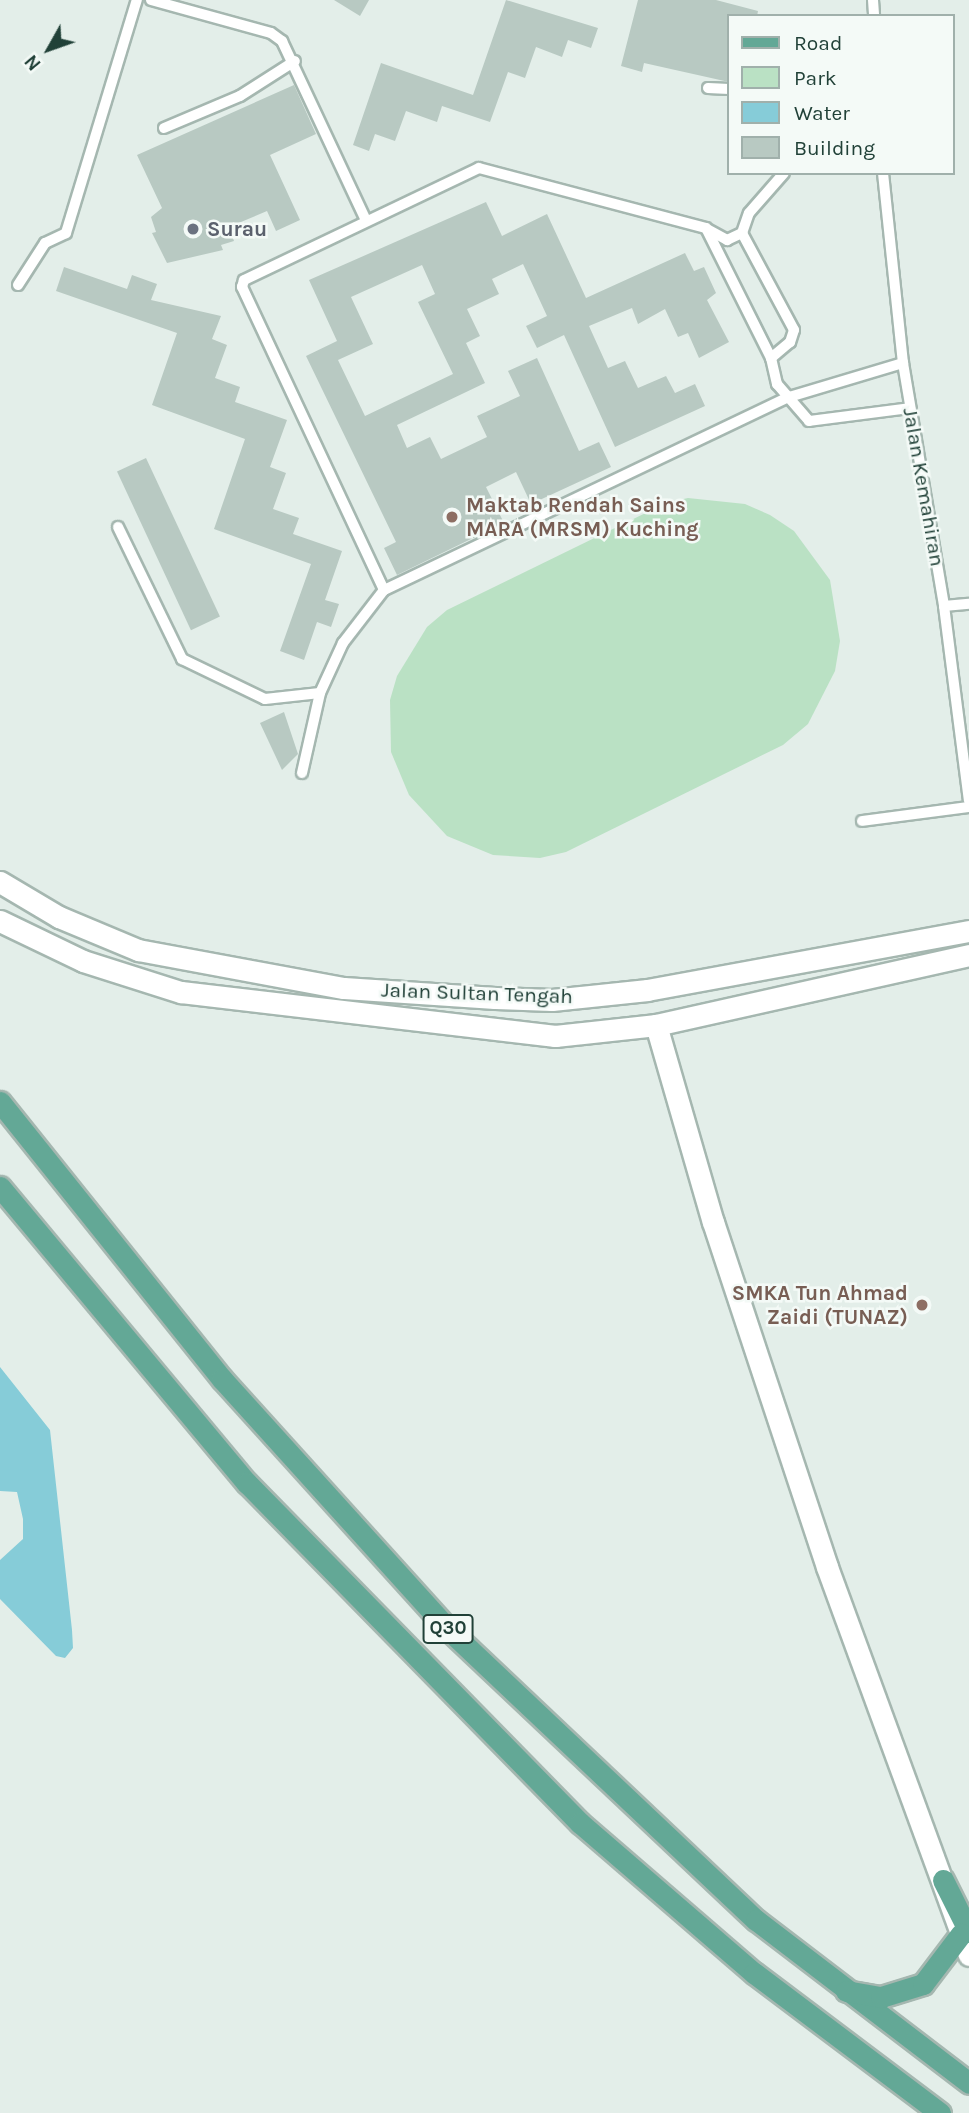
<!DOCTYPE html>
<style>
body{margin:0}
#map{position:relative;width:969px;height:2113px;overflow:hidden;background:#e3eee9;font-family:Karla,sans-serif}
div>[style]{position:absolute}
.green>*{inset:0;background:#bae1c4}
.water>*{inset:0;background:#86ccd8}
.building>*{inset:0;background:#b8c9c2;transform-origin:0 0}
.roads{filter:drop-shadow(2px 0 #a5b7b0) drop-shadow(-2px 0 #a5b7b0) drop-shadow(0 2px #a5b7b0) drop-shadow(0 -2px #a5b7b0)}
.lane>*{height:10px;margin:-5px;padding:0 5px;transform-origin:5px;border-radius:5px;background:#fff}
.secondary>*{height:21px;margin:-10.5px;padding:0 10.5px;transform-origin:10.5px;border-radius:10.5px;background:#fff}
.primary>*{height:21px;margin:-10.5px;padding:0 10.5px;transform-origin:10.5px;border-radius:10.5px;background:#63a896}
.dots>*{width:19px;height:19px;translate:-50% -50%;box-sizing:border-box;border:4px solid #f4faf7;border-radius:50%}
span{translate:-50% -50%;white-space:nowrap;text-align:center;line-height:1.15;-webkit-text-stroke:5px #f4faf7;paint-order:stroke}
.shield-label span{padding:2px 5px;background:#f4faf7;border:2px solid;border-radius:5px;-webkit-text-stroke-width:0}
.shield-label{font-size:19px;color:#214138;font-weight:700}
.worship-label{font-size:21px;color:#5b616d;font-weight:700}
.left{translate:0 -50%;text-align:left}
.street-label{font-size:21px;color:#214138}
.education-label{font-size:21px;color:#785e54;font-weight:700}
.right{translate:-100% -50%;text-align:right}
.legend{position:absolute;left:727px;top:14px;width:228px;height:161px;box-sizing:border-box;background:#f4faf7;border:2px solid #a0b0ab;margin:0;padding:9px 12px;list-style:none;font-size:21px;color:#214138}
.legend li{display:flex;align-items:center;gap:14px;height:35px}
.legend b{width:35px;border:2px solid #a0b0ab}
.north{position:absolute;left:14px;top:14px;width:70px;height:70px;-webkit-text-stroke:5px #f4faf7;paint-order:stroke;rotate:230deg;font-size:19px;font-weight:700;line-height:28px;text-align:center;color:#214138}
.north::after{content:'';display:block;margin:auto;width:24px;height:32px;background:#214138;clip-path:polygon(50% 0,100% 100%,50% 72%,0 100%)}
</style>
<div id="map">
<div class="green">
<i style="clip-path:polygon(688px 498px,745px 504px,770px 515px,794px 531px,830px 580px,840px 641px,835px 671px,808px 724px,783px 745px,566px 852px,540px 858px,493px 855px,447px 836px,409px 795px,391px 752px,390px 700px,397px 676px,427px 627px,447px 610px,666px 503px)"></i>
</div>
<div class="water">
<i style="clip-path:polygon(0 1367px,50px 1430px,72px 1630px,73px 1648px,65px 1658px,56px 1656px,0 1599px,0 1560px,23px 1539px,23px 1519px,17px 1492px,0 1491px)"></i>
</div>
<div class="building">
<i style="clip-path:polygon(334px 0,369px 0,360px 16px)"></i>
<i style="clip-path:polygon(506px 0,598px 28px,591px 48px,568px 40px,562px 57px,536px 47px,525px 78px,508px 72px,490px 122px,442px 106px,437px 122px,406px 111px,395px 141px,375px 134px,369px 151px,353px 145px,381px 63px,473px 95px)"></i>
<i style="clip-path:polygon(638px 0,716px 0,758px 11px,757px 16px,729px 16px,729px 82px,644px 63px,642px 72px,621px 66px)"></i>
<i style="clip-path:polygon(294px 85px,316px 134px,270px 155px,300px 220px,276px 231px,267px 211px,229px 227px,234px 241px,221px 245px,223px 250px,167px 263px,152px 233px,156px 232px,151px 217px,162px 208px,137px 155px)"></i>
<i style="clip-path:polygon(evenodd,486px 202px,502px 236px,547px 214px,586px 298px,685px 253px,694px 271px,704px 267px,716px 293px,707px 300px,729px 342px,699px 358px,688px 333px,678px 337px,665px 309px,638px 324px,632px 308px,589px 326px,608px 368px,625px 361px,638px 388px,666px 376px,675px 393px,695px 384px,705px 406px,615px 447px,564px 335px,537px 348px,526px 326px,547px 316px,523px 264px,492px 279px,499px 294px,467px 309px,480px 336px,466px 343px,485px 383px,397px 425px,407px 448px,430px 437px,441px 459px,487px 437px,477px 416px,520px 396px,508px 371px,537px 358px,579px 451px,599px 442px,611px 467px,531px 504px,516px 472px,486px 487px,504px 523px,397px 575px,384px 548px,396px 542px,306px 356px,337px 341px,309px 280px,486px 202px,422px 265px,435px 294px,418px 302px,453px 374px,365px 416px,338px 360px,373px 344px,351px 297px,422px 265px)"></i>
<i style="clip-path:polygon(64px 267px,127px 289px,132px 275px,157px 284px,151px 300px,221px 316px,212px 339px,227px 345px,215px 378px,240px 387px,235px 402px,287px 420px,270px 467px,286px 473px,273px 509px,299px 518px,293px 534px,342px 551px,325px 600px,339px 604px,331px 627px,317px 622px,304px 660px,280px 651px,311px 564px,214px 529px,245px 439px,152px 405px,177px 333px,56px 291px)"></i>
<i style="left:146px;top:458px;width:175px;height:32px;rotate:65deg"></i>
<i style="clip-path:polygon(284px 712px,298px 754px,282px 770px,260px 723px)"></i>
</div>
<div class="roads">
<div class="lane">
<i style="left:151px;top:0;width:124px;rotate:15.4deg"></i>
<i style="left:271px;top:33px;width:14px;rotate:36deg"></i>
<i style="left:282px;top:41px;width:198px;rotate:64.9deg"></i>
<i style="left:873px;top:0;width:16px;rotate:86deg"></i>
<i style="left:708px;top:88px;width:21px;rotate:3deg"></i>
<i style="left:164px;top:128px;width:82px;rotate:-22.8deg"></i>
<i style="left:240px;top:96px;width:65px;rotate:-32.5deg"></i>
<i style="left:883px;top:173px;width:191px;rotate:84deg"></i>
<i style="left:903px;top:363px;width:246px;rotate:80.4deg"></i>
<i style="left:944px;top:606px;width:196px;rotate:82.7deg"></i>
<i style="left:709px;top:230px;width:21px;rotate:29deg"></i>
<i style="left:727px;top:240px;width:17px;rotate:-25deg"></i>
<i style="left:742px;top:233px;width:21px;rotate:-71deg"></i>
<i style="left:749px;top:213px;width:53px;rotate:-48.8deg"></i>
<i style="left:742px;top:233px;width:110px;rotate:61.8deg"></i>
<i style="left:794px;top:330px;width:13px;rotate:108deg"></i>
<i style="left:790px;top:342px;width:25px;rotate:140deg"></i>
<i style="left:18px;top:285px;width:50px;rotate:-57.3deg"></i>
<i style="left:45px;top:243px;width:23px;rotate:-25deg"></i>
<i style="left:66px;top:233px;width:244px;rotate:-73.1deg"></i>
<i style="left:118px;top:527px;width:147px;rotate:64.1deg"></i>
<i style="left:182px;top:659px;width:92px;rotate:25.7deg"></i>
<i style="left:265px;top:699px;width:55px;rotate:-6.2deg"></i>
<i style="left:320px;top:693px;width:55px;rotate:-65.3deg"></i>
<i style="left:343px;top:643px;width:67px;rotate:-52.3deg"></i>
<i style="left:384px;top:590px;width:449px;rotate:-25.5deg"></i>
<i style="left:789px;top:397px;width:119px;rotate:-16.6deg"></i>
<i style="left:384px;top:590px;width:335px;rotate:-115.1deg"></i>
<i style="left:242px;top:287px;width:7px;rotate:-74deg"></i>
<i style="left:244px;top:280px;width:260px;rotate:-25.5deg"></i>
<i style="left:479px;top:168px;width:235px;rotate:14.8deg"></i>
<i style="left:706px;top:228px;width:145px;rotate:63.4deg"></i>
<i style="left:771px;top:358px;width:27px;rotate:77deg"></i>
<i style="left:777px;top:384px;width:49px;rotate:49.1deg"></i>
<i style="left:809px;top:421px;width:102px;rotate:-7.3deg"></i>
<i style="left:944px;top:606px;width:25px;rotate:-5deg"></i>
<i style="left:302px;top:773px;width:82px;rotate:-77.3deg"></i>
<i style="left:862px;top:821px;width:108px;rotate:-7.5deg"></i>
</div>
<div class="secondary">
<i style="left:0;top:882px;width:69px;rotate:30.7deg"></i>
<i style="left:59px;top:917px;width:86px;rotate:22.7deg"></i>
<i style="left:138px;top:950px;width:209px;rotate:10.5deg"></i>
<i style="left:344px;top:988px;width:151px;rotate:3.8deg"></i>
<i style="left:495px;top:998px;width:57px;rotate:2deg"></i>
<i style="left:552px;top:1000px;width:96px;rotate:-6deg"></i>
<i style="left:647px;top:990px;width:327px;rotate:-10.4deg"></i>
<i style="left:0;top:921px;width:92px;rotate:25.7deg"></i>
<i style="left:83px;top:961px;width:103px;rotate:17.6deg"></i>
<i style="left:181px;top:992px;width:377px;rotate:6.7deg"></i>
<i style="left:555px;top:1036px;width:102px;rotate:-6.2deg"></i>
<i style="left:656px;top:1025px;width:321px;rotate:-12.6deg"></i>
<i style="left:656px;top:1025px;width:205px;rotate:73.9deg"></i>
<i style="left:713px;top:1222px;width:363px;rotate:71.7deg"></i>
<i style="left:827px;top:1567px;width:413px;rotate:69.9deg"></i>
</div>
<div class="primary">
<i style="left:0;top:1102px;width:355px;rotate:51.3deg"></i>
<i style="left:222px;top:1379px;width:338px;rotate:47.9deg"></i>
<i style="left:449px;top:1630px;width:422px;rotate:43.4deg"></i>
<i style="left:756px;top:1920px;width:268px;rotate:37.4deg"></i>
<i style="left:0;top:1187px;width:386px;rotate:50.2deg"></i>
<i style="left:247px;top:1483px;width:476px;rotate:45.6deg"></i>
<i style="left:580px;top:1823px;width:230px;rotate:40.8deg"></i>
<i style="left:754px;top:1973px;width:233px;rotate:37deg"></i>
<i style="left:943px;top:1880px;width:58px;rotate:63.4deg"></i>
<i style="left:846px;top:1991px;width:36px;rotate:10deg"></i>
<i style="left:881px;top:1997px;width:44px;rotate:-17.2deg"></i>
<i style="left:923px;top:1984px;width:63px;rotate:-52.8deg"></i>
</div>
</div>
<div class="dots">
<i style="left:193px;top:229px;background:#6b7280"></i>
<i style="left:452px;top:517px;background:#8d6e63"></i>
<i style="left:922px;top:1305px;background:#8d6e63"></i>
</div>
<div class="shield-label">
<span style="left:448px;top:1629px">Q30</span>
</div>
<div class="worship-label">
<span class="left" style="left:207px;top:229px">Surau</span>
</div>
<div class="street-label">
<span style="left:924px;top:487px;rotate:80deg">Jalan Kemahiran</span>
<span style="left:477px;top:993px;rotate:2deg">Jalan Sultan Tengah</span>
</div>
<div class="education-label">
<span class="left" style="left:466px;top:517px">Maktab Rendah Sains<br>MARA (MRSM) Kuching</span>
<span class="right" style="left:908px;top:1305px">SMKA Tun Ahmad<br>Zaidi (TUNAZ)</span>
</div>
<ul class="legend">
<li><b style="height:9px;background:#63a896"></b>Road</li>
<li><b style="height:19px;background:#bae1c4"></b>Park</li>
<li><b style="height:19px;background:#86ccd8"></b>Water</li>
<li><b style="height:19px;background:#b8c9c2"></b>Building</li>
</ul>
<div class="north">N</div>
</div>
